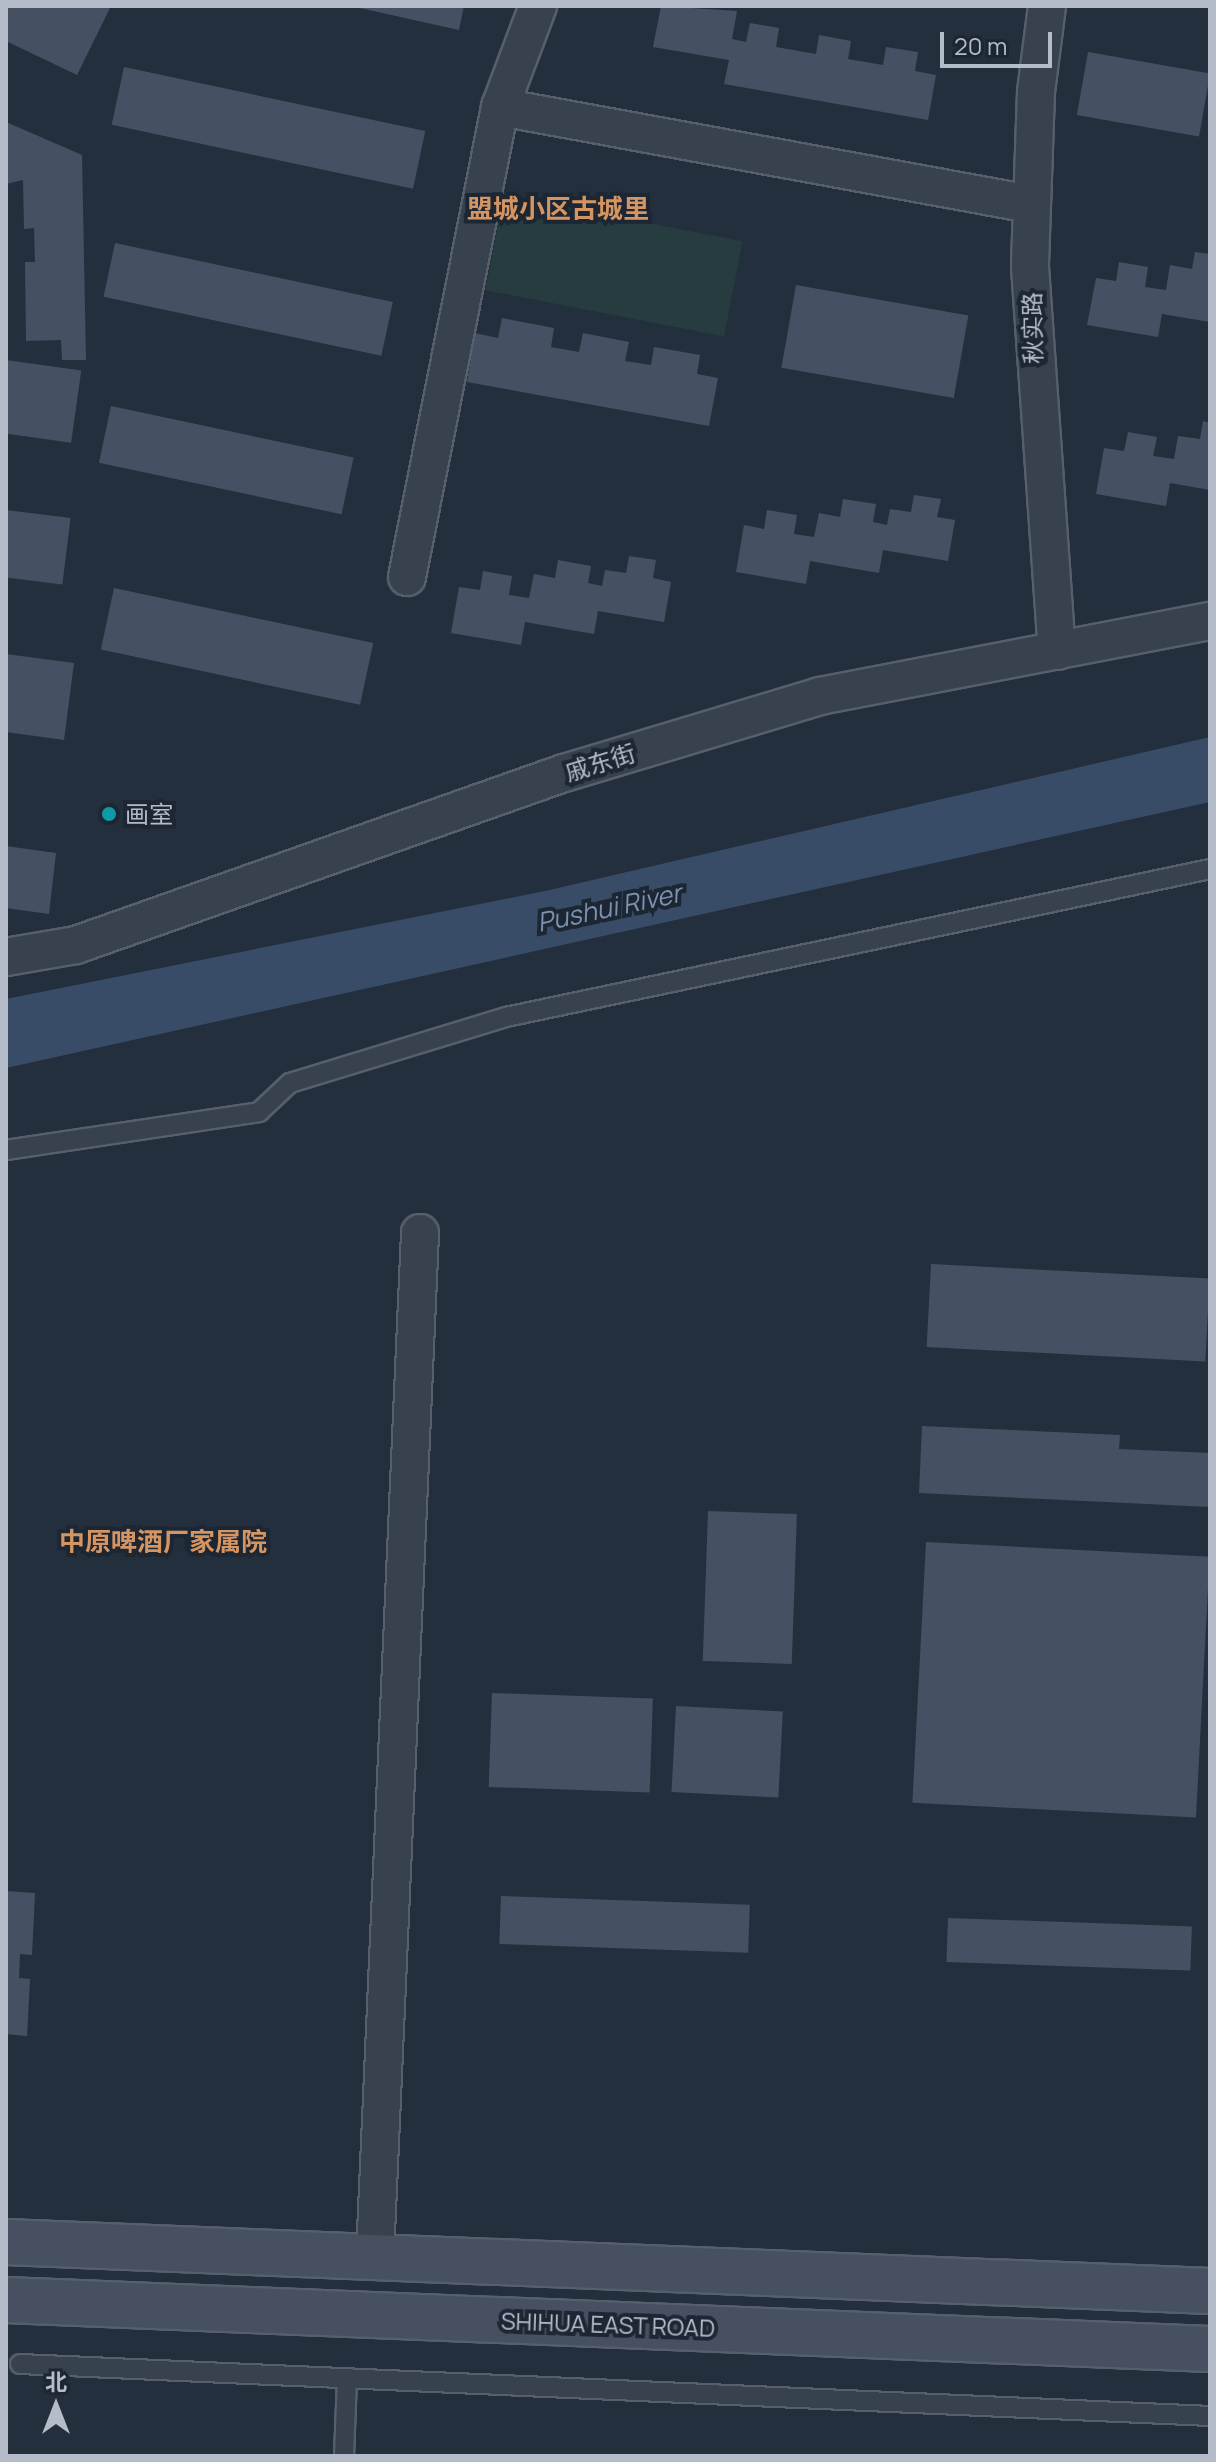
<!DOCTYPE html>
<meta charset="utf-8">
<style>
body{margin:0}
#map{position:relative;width:1216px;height:2462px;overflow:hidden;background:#242f3e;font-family:Manrope,"Noto Sans SC",sans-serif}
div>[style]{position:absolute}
.green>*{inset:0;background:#263c3f;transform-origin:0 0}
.water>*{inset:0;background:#394c67}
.building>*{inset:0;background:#455162;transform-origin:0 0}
.roads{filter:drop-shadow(2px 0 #565f6c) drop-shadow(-2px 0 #565f6c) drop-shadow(0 2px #565f6c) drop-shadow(0 -2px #565f6c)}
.service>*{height:18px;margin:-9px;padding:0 9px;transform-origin:9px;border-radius:9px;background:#38414e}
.minor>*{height:36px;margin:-18px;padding:0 18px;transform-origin:18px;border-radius:18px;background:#38414e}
.secondary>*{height:44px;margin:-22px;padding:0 22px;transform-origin:22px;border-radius:22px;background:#465061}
.dots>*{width:22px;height:22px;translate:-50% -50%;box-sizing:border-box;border:4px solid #1d2633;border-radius:50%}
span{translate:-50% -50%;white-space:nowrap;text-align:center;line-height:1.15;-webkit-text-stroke:8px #1d2633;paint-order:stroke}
.street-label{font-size:24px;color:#b4bcc9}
.poi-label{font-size:24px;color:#b4bcc9}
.left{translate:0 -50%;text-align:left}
.neighbourhood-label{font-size:26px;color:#d59563;font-weight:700}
.water-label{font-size:26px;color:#7c92b1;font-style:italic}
.frame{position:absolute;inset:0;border:8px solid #b4bcc9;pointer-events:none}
.north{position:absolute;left:16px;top:2366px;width:80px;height:80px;-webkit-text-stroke:6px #1d2633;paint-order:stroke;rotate:0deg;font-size:22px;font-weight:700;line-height:32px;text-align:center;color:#b4bcc9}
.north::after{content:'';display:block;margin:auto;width:28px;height:36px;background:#b4bcc9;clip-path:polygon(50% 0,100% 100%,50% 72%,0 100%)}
.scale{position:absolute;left:940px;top:32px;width:112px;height:36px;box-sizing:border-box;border:4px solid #b4bcc9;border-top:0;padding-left:10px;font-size:24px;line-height:28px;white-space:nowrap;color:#b4bcc9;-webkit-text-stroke:6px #1d2633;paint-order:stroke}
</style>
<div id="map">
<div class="green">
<i style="left:504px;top:195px;width:243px;height:97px;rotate:11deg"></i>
</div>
<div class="water">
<i style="clip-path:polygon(1210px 737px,1210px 802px,6px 1068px,6px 999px,545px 891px)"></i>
</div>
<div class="building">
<i style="clip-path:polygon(6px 6px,111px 6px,77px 75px,6px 41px)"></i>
<i style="clip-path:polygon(351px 6px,464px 6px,459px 30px)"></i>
<i style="clip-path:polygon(661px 6px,737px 11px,732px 39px,746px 42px,750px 23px,779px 28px,776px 47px,816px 54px,819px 35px,851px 41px,848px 59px,883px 65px,886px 47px,918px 52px,915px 71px,936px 75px,928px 120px,724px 84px,729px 60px,653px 47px)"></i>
<i style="left:1088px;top:52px;width:124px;height:64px;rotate:10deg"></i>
<i style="left:124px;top:67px;width:308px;height:59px;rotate:12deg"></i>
<i style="clip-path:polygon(6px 122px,82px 155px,86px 360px,62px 360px,61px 340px,26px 341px,25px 262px,35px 262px,34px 228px,24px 229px,23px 180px,6px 184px)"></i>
<i style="left:115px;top:243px;width:284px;height:55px;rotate:12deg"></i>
<i style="clip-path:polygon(1195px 252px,1210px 254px,1210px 322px,1162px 314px,1158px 337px,1087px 325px,1096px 278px,1116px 281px,1119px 262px,1148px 267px,1145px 287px,1166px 290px,1170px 265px,1192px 269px)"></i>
<i style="left:796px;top:285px;width:175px;height:84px;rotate:10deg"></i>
<i style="clip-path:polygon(502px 318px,554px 328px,551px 347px,579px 352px,583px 333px,629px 342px,625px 361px,651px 365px,654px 347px,700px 355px,697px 374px,718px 378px,709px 426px,467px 382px,475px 333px,498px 338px)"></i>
<i style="left:6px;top:360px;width:76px;height:73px;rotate:8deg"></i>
<i style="left:111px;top:406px;width:248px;height:58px;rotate:12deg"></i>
<i style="clip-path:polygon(1203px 421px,1210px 423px,1210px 490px,1170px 483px,1166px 506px,1096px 494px,1104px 448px,1124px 451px,1128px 432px,1157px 437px,1153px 456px,1174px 459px,1178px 436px,1200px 439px)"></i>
<i style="clip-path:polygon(914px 495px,941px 499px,937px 517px,955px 520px,948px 561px,883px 550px,879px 573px,810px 561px,806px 584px,736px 572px,744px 525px,764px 529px,767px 510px,797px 515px,794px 534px,814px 537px,819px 513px,840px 517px,843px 499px,876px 504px,873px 522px,887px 525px,890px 509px,911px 512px)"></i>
<i style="left:6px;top:510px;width:65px;height:67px;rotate:7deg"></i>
<i style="clip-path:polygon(629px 556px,656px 560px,653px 578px,671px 582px,664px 622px,598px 611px,594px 634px,525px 622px,521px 645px,451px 633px,459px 587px,480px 590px,483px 571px,512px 576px,509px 595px,529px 598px,534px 574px,555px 578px,558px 560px,591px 566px,588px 583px,602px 586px,605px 570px,626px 573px)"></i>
<i style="left:114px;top:588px;width:265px;height:63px;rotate:12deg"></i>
<i style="clip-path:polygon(6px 654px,74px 663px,64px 740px,6px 732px)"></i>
<i style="clip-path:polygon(6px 846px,56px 853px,49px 914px,6px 908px)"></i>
<i style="left:931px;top:1264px;width:279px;height:83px;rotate:3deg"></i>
<i style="clip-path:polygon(922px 1426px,1120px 1435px,1119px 1449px,1210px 1453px,1210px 1507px,919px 1493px)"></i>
<i style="left:708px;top:1511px;width:89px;height:150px;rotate:2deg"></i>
<i style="left:926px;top:1542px;width:284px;height:261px;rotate:3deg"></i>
<i style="left:492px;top:1693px;width:161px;height:94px;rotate:2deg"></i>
<i style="left:676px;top:1706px;width:107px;height:86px;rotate:3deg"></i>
<i style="clip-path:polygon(6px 1891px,35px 1893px,32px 1955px,20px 1954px,19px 1978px,30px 1979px,27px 2036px,6px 2034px)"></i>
<i style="left:501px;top:1896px;width:249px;height:48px;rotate:2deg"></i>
<i style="left:948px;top:1918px;width:244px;height:44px;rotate:2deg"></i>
</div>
<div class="roads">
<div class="service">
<i style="left:6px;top:1150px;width:256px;rotate:-8.5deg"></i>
<i style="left:259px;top:1112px;width:42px;rotate:-43.1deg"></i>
<i style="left:290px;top:1083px;width:226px;rotate:-17deg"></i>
<i style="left:506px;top:1017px;width:719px;rotate:-11.87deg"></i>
<i style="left:20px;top:2364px;width:1191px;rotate:2.5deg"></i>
<i style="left:344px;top:2456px;width:78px;rotate:-87.8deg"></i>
</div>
<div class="minor">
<i style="left:1047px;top:6px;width:87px;rotate:97.3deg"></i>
<i style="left:1036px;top:92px;width:175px;rotate:92deg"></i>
<i style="left:1030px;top:267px;width:385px;rotate:86deg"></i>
<i style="left:500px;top:107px;width:539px;rotate:10.37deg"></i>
<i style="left:407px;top:577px;width:479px;rotate:-78.8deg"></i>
<i style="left:500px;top:107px;width:108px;rotate:-69.4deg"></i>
<i style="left:6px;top:957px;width:71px;rotate:-9.7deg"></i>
<i style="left:76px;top:945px;width:517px;rotate:-19.42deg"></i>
<i style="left:564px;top:773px;width:267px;rotate:-16.7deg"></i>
<i style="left:820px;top:696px;width:397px;rotate:-10.9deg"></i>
<i style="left:375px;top:2256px;width:1024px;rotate:-87.48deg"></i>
</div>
<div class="secondary">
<i style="left:6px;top:2242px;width:1205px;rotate:2.33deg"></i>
<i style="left:6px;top:2300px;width:1205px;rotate:2.33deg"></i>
</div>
</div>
<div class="dots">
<i style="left:109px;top:814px;background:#0f9aa8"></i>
</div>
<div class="street-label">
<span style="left:1032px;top:328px;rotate:-91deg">秋实路</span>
<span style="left:600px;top:762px;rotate:-17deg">戚东街</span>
<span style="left:608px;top:2324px;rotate:2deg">SHIHUA EAST ROAD</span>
</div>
<div class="poi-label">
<span class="left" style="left:125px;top:814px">画室</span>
</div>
<div class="neighbourhood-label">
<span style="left:558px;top:209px">盟城小区古城里</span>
<span style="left:163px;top:1542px">中原啤酒厂家属院</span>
</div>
<div class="water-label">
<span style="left:609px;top:908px;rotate:-12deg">Pushui River</span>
</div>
<div class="frame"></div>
<div class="north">北</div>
<div class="scale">20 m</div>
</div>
